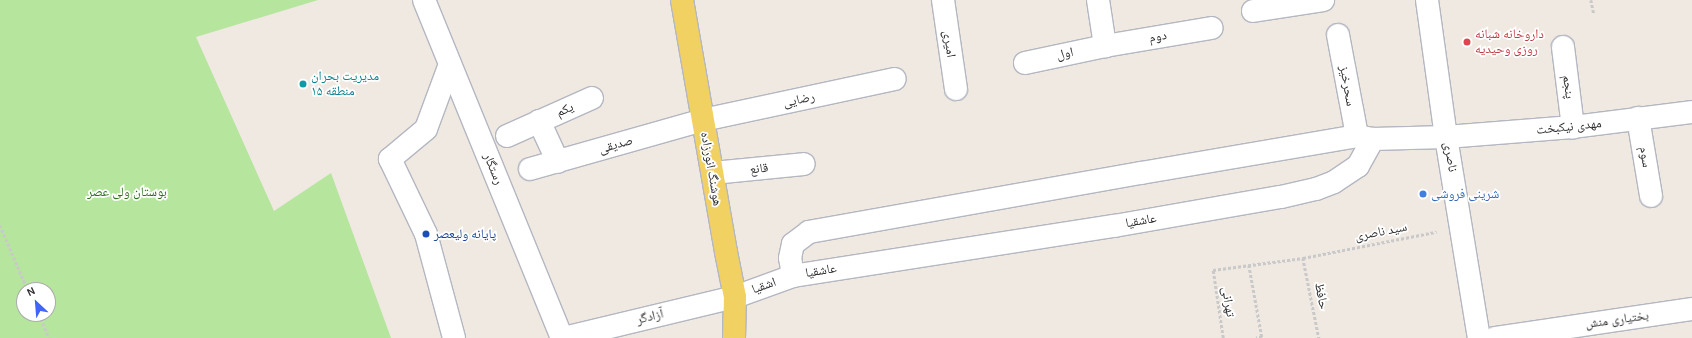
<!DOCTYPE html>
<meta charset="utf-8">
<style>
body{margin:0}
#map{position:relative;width:1692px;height:338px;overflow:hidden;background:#efe9e1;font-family:Karla,"Noto Naskh Arabic",sans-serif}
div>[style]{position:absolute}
.green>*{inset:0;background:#b6e59e}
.path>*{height:2.5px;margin-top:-1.25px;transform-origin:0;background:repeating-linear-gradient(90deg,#c9c9c9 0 3px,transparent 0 5px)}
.roads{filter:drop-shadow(1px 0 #b4b7c1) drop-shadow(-1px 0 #b4b7c1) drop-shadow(0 1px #b4b7c1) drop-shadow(0 -1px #b4b7c1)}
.minor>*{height:22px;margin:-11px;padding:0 11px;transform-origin:11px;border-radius:11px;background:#fff}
.major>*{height:22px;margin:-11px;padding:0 11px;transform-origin:11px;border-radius:11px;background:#f2d163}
.dots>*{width:11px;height:11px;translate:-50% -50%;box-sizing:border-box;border:2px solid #fff;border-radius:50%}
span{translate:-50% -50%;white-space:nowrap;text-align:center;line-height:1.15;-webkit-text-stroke:3.5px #fff;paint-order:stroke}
.health-label{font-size:13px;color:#be3a42}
.left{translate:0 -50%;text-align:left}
.street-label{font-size:13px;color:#2e2e2e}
.culture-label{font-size:13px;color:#0d838f}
.park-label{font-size:13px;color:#2c6e1b}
.shop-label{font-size:13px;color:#366cbe}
.transit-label{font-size:13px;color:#164399}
.north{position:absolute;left:16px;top:282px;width:40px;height:40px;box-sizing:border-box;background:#fff;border:1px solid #ababab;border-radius:50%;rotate:334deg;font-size:11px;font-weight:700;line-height:16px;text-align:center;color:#2e2e2e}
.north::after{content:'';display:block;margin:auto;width:14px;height:18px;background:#4264fb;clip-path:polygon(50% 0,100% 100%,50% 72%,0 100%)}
</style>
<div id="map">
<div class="green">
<i style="clip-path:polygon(evenodd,0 0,318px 0,196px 37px,274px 211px,331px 173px,391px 338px,0 338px,0 0,24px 290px,48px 290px,48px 314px,24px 314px,24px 290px)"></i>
</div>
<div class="path">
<i style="left:1591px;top:0;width:14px;rotate:78deg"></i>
<i style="left:0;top:225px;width:71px;rotate:66.7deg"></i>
<i style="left:1303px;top:258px;width:82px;rotate:78.7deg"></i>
<i style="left:1249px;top:265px;width:73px;rotate:79.8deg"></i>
<i style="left:1262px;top:337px;width:6px;rotate:171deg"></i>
<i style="left:39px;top:314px;width:26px;rotate:67deg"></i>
<i style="left:1223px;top:338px;width:69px;rotate:-98.4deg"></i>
<i style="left:1213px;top:270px;width:91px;rotate:-7.6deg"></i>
<i style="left:1303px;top:258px;width:136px;rotate:-11.1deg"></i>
</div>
<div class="roads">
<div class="minor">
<i style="left:424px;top:0;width:365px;rotate:67.8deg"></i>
<i style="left:943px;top:0;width:90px;rotate:81.7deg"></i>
<i style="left:1098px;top:0;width:47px;rotate:81.3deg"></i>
<i style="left:1427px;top:0;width:138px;rotate:82.1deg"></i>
<i style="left:1446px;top:137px;width:204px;rotate:80.7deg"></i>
<i style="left:1253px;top:11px;width:71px;rotate:-8.9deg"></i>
<i style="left:1338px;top:35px;width:103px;rotate:79.3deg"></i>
<i style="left:1563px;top:47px;width:81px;rotate:82.9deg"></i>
<i style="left:1025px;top:63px;width:82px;rotate:-12deg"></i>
<i style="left:1105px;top:46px;width:108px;rotate:-9.6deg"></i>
<i style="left:450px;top:64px;width:69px;rotate:110.3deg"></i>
<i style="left:426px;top:129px;width:47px;rotate:140.2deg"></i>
<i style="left:390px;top:159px;width:83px;rotate:64.4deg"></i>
<i style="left:426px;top:234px;width:108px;rotate:74.9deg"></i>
<i style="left:1638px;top:118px;width:79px;rotate:80.5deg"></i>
<i style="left:539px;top:121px;width:45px;rotate:65.1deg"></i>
<i style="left:507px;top:136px;width:93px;rotate:-24.1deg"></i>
<i style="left:530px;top:169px;width:180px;rotate:-15.8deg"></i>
<i style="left:703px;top:120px;width:196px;rotate:-12.1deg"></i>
<i style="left:713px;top:173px;width:91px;rotate:-5.6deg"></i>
<i style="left:793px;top:276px;width:18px;rotate:-99deg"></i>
<i style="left:790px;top:258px;width:14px;rotate:-78deg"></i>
<i style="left:793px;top:244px;width:20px;rotate:-37deg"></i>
<i style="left:809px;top:232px;width:337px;rotate:-10.1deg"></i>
<i style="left:1141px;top:173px;width:219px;rotate:-9.7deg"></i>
<i style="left:1357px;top:136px;width:16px;rotate:11deg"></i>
<i style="left:1373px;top:139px;width:73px;rotate:-1.6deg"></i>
<i style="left:1446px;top:137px;width:127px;rotate:-4.5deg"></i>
<i style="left:1573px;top:127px;width:120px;rotate:-7.2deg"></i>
<i style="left:564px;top:338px;width:176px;rotate:-13.5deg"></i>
<i style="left:735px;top:297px;width:62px;rotate:-19.9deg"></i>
<i style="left:793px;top:276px;width:325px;rotate:-8.9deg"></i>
<i style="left:1114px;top:226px;width:169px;rotate:-9.9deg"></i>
<i style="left:1281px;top:197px;width:36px;rotate:-13deg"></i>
<i style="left:1316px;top:189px;width:19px;rotate:-21deg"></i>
<i style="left:1334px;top:182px;width:29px;rotate:-34deg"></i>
<i style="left:1358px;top:166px;width:31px;rotate:-61deg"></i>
<i style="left:1495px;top:338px;width:199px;rotate:-8.4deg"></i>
</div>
<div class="major">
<i style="left:682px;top:0;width:256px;rotate:80.1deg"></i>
<i style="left:726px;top:252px;width:46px;rotate:78.7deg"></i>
<i style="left:735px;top:297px;width:41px;rotate:91.4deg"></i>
</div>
</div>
<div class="dots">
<i style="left:1467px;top:42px;background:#e0444e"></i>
<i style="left:303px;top:84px;background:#0f9aa8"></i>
<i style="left:1423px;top:194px;background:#3f7fe0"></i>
<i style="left:426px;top:234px;background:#1a4fb4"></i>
</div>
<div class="health-label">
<span class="left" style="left:1475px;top:42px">داروخانه شبانه<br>روزی وحیدیه</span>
</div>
<div class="street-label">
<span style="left:1158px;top:37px;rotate:-10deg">دوم</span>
<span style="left:949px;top:44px;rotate:82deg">امیری</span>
<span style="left:1065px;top:54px;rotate:-12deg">اول</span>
<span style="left:1347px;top:86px;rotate:80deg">سحرخیز</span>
<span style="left:1568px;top:87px;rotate:83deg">پنجم</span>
<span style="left:799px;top:100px;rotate:-12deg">رضایی</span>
<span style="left:565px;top:110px;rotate:-24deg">یکم</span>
<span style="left:1569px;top:127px;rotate:-6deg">مهدی نیکبخت</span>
<span style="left:616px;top:145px;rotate:-16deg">صدیقی</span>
<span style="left:1450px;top:157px;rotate:80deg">ناصری</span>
<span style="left:1645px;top:157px;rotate:81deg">سوم</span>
<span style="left:493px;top:169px;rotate:68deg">رستگار</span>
<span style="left:711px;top:169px;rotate:80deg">هوشنگ انورزاده</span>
<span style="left:759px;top:169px;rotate:-6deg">قانع</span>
<span style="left:1141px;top:221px;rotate:-10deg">عاشقیا</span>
<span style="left:1381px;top:232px;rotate:-11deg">سید ناصری</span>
<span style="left:821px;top:271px;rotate:-9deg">عاشقیا</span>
<span style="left:764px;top:286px;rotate:-20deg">اشقیا</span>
<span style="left:1321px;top:296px;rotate:79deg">حافظ</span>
<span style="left:1228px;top:302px;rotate:81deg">تهرانی</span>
<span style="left:650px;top:317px;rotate:-14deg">آزادگر</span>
<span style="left:1617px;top:320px;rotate:-8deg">بختیاری منش</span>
</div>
<div class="culture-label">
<span class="left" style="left:311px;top:84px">مدیریت بحران<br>منطقه ۱۵</span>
</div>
<div class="park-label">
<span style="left:127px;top:192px">بوستان ولی عصر</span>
</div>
<div class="shop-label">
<span class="left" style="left:1431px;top:194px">شرینی فروشی</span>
</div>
<div class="transit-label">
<span class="left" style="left:434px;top:234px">پایانه ولیعصر</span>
</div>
<div class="north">N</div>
</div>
